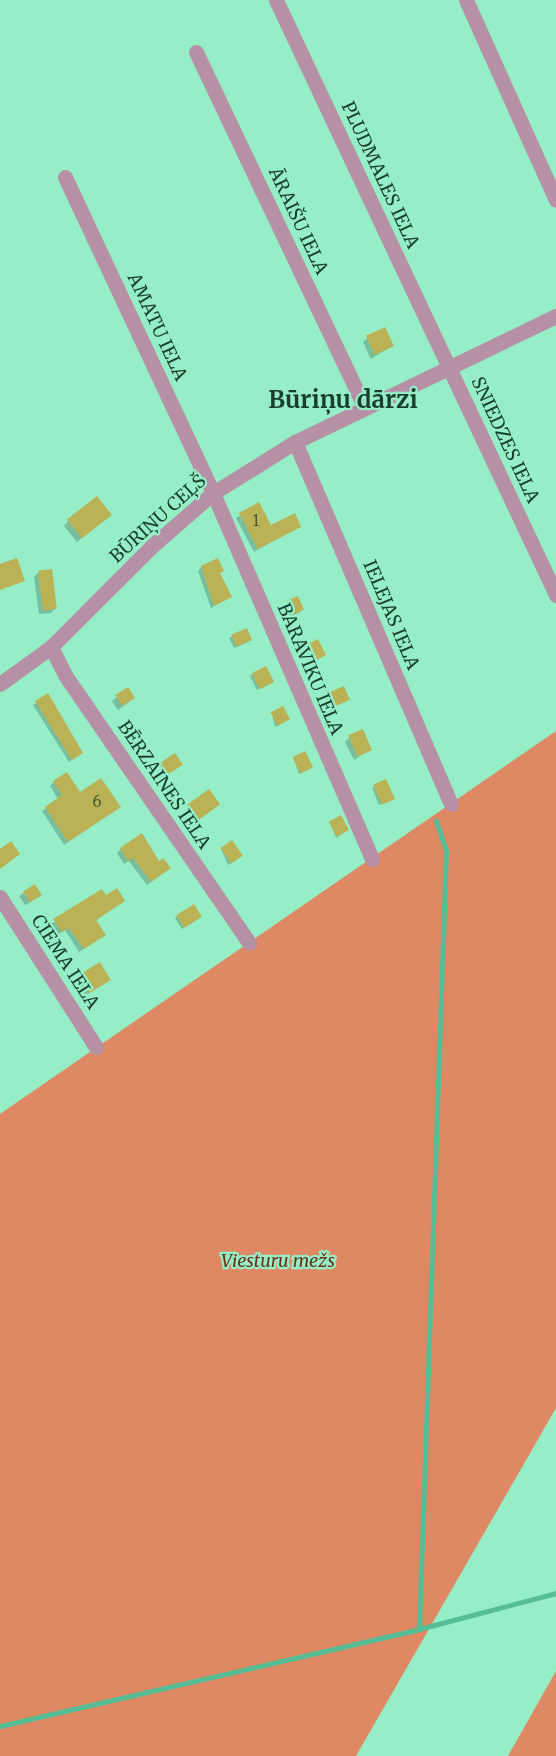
<!DOCTYPE html>
<meta charset="utf-8">
<style>
body{margin:0}
#map{position:relative;width:556px;height:1756px;overflow:hidden;background:#95eec6;font-family:Merriweather,serif}
div>[style]{position:absolute}
.forest>*{inset:0;background:#de8963}
.shadow>*{inset:0;background:#0003;transform-origin:0 0}
.stream>*{height:5px;margin:-2.5px;padding:0 2.5px;transform-origin:2.5px;border-radius:2.5px;background:#55be94}
.building>*{inset:0;background:#bbb255;transform-origin:0 0}
.minor>*{height:15px;margin:-7.5px;padding:0 7.5px;transform-origin:7.5px;border-radius:7.5px;background:#b691a6}
span{translate:-50% -50%;white-space:nowrap;text-align:center;line-height:1.15;-webkit-text-stroke:4.5px #95eec6;paint-order:stroke}
.number-label{font-size:15px;color:#425b38}
.number-label span{-webkit-text-stroke-width:0}
.street-label{font-size:18px;color:#193e2f}
.park-label{font-size:18px;color:#693217;font-style:italic}
.district-label{font-size:24px;color:#193e2f;font-weight:700}
</style>
<div id="map">
<div class="forest">
<i style="clip-path:polygon(556px 731px,556px 1408px,356px 1756px,0 1756px,0 1114px)"></i>
<i style="clip-path:polygon(556px 1671px,556px 1756px,508px 1756px)"></i>
</div>
<div class="shadow">
<i style="clip-path:polygon(368px 338px,393px 345px,371px 359px,363px 342px)"></i>
<i style="clip-path:polygon(259px 504px,270px 527px,299px 526px,254px 552px,236px 518px)"></i>
<i style="clip-path:polygon(105px 520px,77px 542px,64px 526px,68px 521px)"></i>
<i style="clip-path:polygon(202px 567px,219px 574px,230px 597px,211px 608px,198px 571px)"></i>
<i style="clip-path:polygon(39px 572px,56px 608px,51px 613px,39px 614px,34px 577px)"></i>
<i style="clip-path:polygon(287px 603px,301px 612px,290px 616px)"></i>
<i style="clip-path:polygon(246px 630px,248px 642px,234px 648px,229px 638px)"></i>
<i style="clip-path:polygon(306px 647px,322px 657px,310px 662px)"></i>
<i style="clip-path:polygon(266px 668px,270px 683px,257px 690px,250px 676px)"></i>
<i style="clip-path:polygon(343px 688px,346px 701px,332px 707px,328px 696px)"></i>
<i style="clip-path:polygon(48px 695px,78px 755px,69px 762px,33px 705px)"></i>
<i style="clip-path:polygon(117px 697px,134px 698px,118px 710px,112px 701px)"></i>
<i style="clip-path:polygon(272px 714px,286px 721px,275px 727px)"></i>
<i style="clip-path:polygon(350px 737px,371px 749px,354px 760px,345px 742px)"></i>
<i style="clip-path:polygon(294px 759px,310px 769px,299px 774px)"></i>
<i style="clip-path:polygon(160px 765px,179px 766px,165px 777px)"></i>
<i style="clip-path:polygon(385px 781px,391px 800px,379px 805px,372px 788px)"></i>
<i style="clip-path:polygon(54px 782px,79px 794px,115px 810px,64px 845px,42px 811px,58px 799px,50px 786px)"></i>
<i style="clip-path:polygon(188px 805px,216px 806px,195px 820px)"></i>
<i style="clip-path:polygon(330px 823px,345px 832px,336px 838px)"></i>
<i style="clip-path:polygon(121px 849px,165px 871px,147px 885px,129px 861px,124px 864px,117px 853px)"></i>
<i style="clip-path:polygon(221px 849px,239px 858px,228px 865px)"></i>
<i style="left:34px;top:886px;width:11px;height:18px;rotate:56deg"></i>
<i style="clip-path:polygon(105px 897px,123px 901px,95px 921px,100px 938px,79px 952px,65px 930px,57px 935px,50px 924px)"></i>
<i style="clip-path:polygon(193px 906px,198px 919px,182px 929px,175px 918px)"></i>
<i style="clip-path:polygon(80px 976px,109px 980px,85px 996px,76px 981px)"></i>
</div>
<div class="stream">
<i style="left:419px;top:1629px;width:778px;rotate:-88.01deg"></i>
<i style="left:446px;top:851px;width:32px;rotate:-108deg"></i>
<i style="left:0;top:1726px;width:430px;rotate:-13deg"></i>
<i style="left:419px;top:1629px;width:142px;rotate:-14.7deg"></i>
</div>
<div class="building">
<i style="left:385px;top:327px;width:21px;height:21px;rotate:65deg"></i>
<i style="left:97px;top:496px;width:24px;height:38px;rotate:52deg"></i>
<i style="clip-path:polygon(259px 502px,271px 525px,295px 513px,301px 527px,258px 549px,239px 513px)"></i>
<i style="clip-path:polygon(17px 558px,25px 581px,0 590px,0 564px)"></i>
<i style="clip-path:polygon(218px 558px,224px 571px,220px 573px,232px 597px,214px 606px,201px 566px)"></i>
<i style="left:52px;top:569px;width:40px;height:14px;rotate:83deg"></i>
<i style="left:298px;top:596px;width:15px;height:13px;rotate:67deg"></i>
<i style="left:247px;top:628px;width:13px;height:17px;rotate:67deg"></i>
<i style="left:318px;top:639px;width:18px;height:15px;rotate:63deg"></i>
<i style="left:266px;top:666px;width:18px;height:16px;rotate:63deg"></i>
<i style="left:344px;top:686px;width:15px;height:17px;rotate:67deg"></i>
<i style="left:128px;top:687px;width:13px;height:15px;rotate:58deg"></i>
<i style="clip-path:polygon(48px 693px,83px 753px,72px 760px,35px 701px)"></i>
<i style="left:283px;top:706px;width:15px;height:14px;rotate:62deg"></i>
<i style="left:363px;top:729px;width:23px;height:16px;rotate:67deg"></i>
<i style="left:305px;top:751px;width:18px;height:14px;rotate:63deg"></i>
<i style="left:175px;top:753px;width:14px;height:19px;rotate:56deg"></i>
<i style="clip-path:polygon(67px 772px,80px 792px,101px 778px,121px 807px,68px 842px,45px 807px,62px 795px,53px 781px)"></i>
<i style="left:386px;top:779px;width:22px;height:14px;rotate:66deg"></i>
<i style="left:209px;top:789px;width:19px;height:27px;rotate:54deg"></i>
<i style="left:341px;top:815px;width:17px;height:14px;rotate:62deg"></i>
<i style="clip-path:polygon(142px 833px,159px 861px,163px 858px,171px 868px,151px 882px,133px 858px,128px 861px,120px 848px)"></i>
<i style="left:232px;top:840px;width:19px;height:14px;rotate:55deg"></i>
<i style="clip-path:polygon(11px 841px,20px 854px,0 869px,0 849px)"></i>
<i style="left:35px;top:884px;width:13px;height:14px;rotate:58deg"></i>
<i style="clip-path:polygon(117px 888px,125px 901px,96px 920px,106px 935px,84px 949px,69px 928px,62px 932px,53px 919px,102px 889px,106px 895px)"></i>
<i style="left:194px;top:904px;width:15px;height:21px;rotate:58deg"></i>
<i style="left:100px;top:962px;width:21px;height:25px;rotate:59deg"></i>
</div>
<div class="minor">
<i style="left:276px;top:0;width:658px;rotate:64.8deg"></i>
<i style="left:466px;top:0;width:219px;rotate:65.8deg"></i>
<i style="left:196px;top:52px;width:394px;rotate:64.6deg"></i>
<i style="left:65px;top:177px;width:349px;rotate:64.9deg"></i>
<i style="left:213px;top:493px;width:399px;rotate:66.5deg"></i>
<i style="left:295px;top:442px;width:394px;rotate:66.7deg"></i>
<i style="left:51px;top:647px;width:31px;rotate:63deg"></i>
<i style="left:65px;top:675px;width:325px;rotate:55.5deg"></i>
<i style="left:0;top:684px;width:63px;rotate:-36deg"></i>
<i style="left:51px;top:647px;width:144px;rotate:-45deg"></i>
<i style="left:153px;top:545px;width:79px;rotate:-40.9deg"></i>
<i style="left:213px;top:493px;width:97px;rotate:-31.9deg"></i>
<i style="left:295px;top:442px;width:290px;rotate:-25.8deg"></i>
<i style="left:0;top:897px;width:178px;rotate:57.4deg"></i>
</div>
<div class="number-label">
<span style="left:256px;top:521px">1</span>
<span style="left:97px;top:802px">6</span>
</div>
<div class="street-label">
<span style="left:380px;top:175px;rotate:65deg">PLUDMALES IELA</span>
<span style="left:298px;top:221px;rotate:65deg">ĀRAIŠU IELA</span>
<span style="left:157px;top:327px;rotate:65deg">AMATU IELA</span>
<span style="left:505px;top:440px;rotate:65deg">SNIEDZES IELA</span>
<span style="left:158px;top:519px;rotate:-42deg">BŪRIŅU CEĻŠ</span>
<span style="left:391px;top:615px;rotate:67deg">IELEJAS IELA</span>
<span style="left:310px;top:669px;rotate:67deg">BARAVIKU IELA</span>
<span style="left:164px;top:785px;rotate:56deg">BĒRZAINES IELA</span>
<span style="left:65px;top:962px;rotate:57deg">CIEMA IELA</span>
</div>
<div class="park-label">
<span style="left:278px;top:1261px">Viesturu mežs</span>
</div>
<div class="district-label">
<span style="left:343px;top:400px">Būriņu dārzi</span>
</div>
</div>
